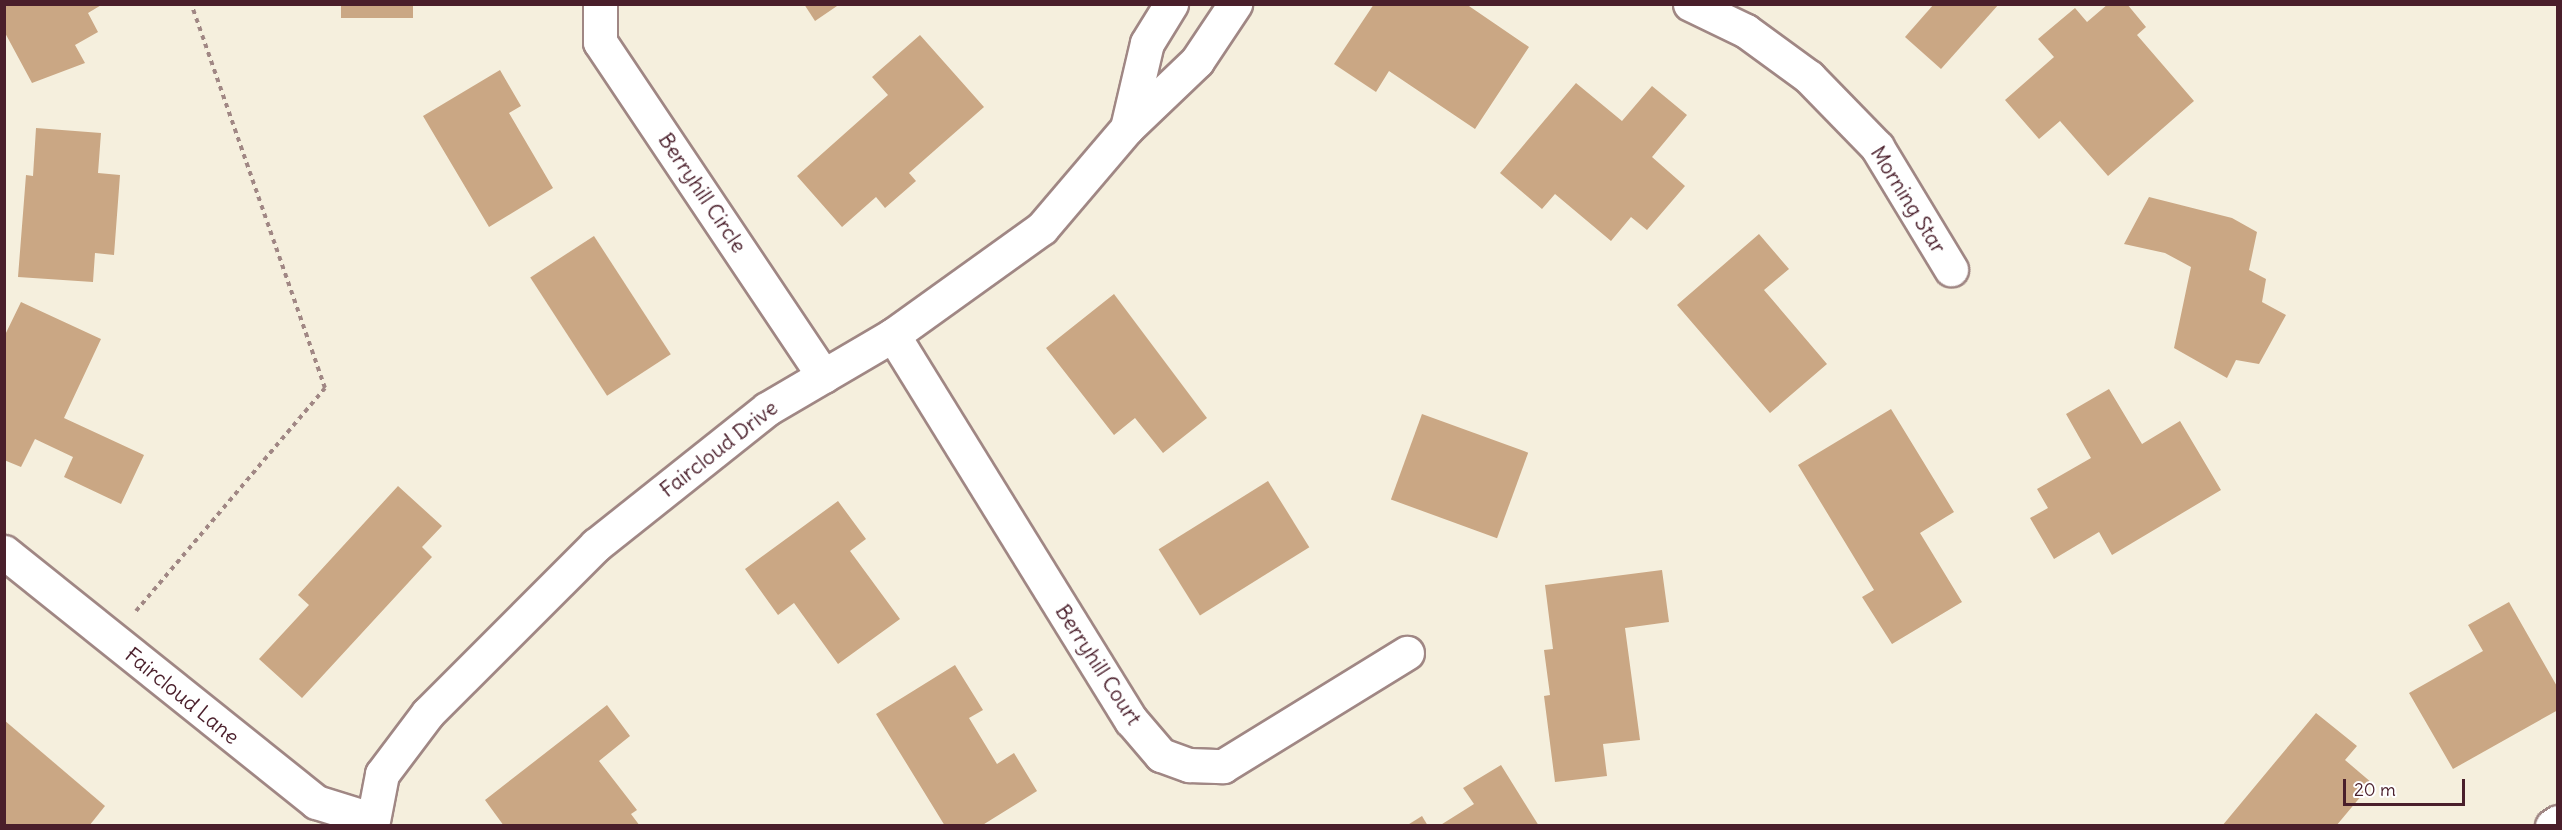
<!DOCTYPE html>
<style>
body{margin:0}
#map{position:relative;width:2562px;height:830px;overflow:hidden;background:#f5efdd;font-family:Delius,sans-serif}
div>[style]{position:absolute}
.building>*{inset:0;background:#caa784;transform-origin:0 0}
.path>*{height:4px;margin-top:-2px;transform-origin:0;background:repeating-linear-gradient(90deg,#a08784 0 4.5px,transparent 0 9px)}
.roads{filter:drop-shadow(2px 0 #a08784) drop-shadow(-2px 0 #a08784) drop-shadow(0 2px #a08784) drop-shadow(0 -2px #a08784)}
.street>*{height:33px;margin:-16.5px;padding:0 16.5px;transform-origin:16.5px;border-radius:16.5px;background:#fff}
span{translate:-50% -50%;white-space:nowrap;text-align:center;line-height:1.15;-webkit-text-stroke:6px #fff;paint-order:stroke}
.street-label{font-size:21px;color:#4a1f2b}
.frame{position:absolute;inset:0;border:6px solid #4a1f2b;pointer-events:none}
.scale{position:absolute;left:2343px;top:779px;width:122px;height:27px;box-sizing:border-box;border:3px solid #4a1f2b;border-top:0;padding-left:8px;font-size:18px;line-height:21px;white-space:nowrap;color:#4a1f2b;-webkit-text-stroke:4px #fff;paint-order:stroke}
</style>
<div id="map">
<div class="building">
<i style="clip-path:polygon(4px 4px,103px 4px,88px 13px,98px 32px,75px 45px,85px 63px,32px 83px,4px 31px)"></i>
<i style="left:341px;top:4px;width:72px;height:14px"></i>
<i style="clip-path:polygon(804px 4px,840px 4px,815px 21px)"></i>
<i style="clip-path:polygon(1374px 4px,1466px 4px,1529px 47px,1475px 129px,1389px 71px,1376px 92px,1334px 64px)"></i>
<i style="clip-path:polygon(1934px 4px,1999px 4px,1941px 69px,1905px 37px)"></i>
<i style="clip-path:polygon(2108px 4px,2127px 4px,2146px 27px,2137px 35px,2194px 101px,2108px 176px,2060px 121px,2039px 139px,2005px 100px,2054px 57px,2038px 39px,2075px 8px,2087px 22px)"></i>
<i style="clip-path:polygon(920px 35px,984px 107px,909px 173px,916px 181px,885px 208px,876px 197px,842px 227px,797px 176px,888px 95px,872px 77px)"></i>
<i style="clip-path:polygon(500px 70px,521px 106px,509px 113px,553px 188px,489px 227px,423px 116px)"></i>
<i style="clip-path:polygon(1576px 83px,1622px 121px,1652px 86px,1687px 115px,1652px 157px,1685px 186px,1647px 230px,1631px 217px,1611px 241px,1555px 194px,1542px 209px,1500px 173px)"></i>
<i style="clip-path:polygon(36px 128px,101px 133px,98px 173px,120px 175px,114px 255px,95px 253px,93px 282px,18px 277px,26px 175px,33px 176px)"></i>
<i style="clip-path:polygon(2149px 197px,2232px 218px,2257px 232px,2249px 270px,2266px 279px,2262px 302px,2286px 315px,2259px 364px,2236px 360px,2227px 378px,2174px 348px,2191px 267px,2165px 253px,2124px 244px)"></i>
<i style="clip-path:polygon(1759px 234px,1789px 269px,1764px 290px,1827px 364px,1770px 413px,1677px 305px)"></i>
<i style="left:594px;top:236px;width:141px;height:76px;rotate:57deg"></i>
<i style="clip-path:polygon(1114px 294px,1207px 418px,1163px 453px,1135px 418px,1114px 435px,1046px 348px)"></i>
<i style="clip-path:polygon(21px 302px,101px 339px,64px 418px,144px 455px,121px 504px,64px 477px,73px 457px,35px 439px,21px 467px,4px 460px,4px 337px)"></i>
<i style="clip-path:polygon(2109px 389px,2142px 444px,2180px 421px,2221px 490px,2112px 555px,2099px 532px,2054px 559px,2030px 518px,2048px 508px,2037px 489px,2091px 458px,2066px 414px)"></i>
<i style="clip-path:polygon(1891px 409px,1954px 512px,1920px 533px,1962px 602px,1892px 644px,1862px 597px,1874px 590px,1798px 465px)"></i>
<i style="left:1422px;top:414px;width:113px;height:91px;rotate:20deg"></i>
<i style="left:1268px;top:481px;width:78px;height:129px;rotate:58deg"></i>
<i style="clip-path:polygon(398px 486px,442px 526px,422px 547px,432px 557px,302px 698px,259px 659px,309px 605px,298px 595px)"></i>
<i style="clip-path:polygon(838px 501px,866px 539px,850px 551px,900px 619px,838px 664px,794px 603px,778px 615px,745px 569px)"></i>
<i style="clip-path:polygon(1662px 570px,1669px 622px,1625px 628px,1640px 740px,1603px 744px,1607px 776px,1555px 782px,1544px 696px,1550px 695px,1544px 650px,1553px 649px,1545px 585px)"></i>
<i style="clip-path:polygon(2509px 602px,2558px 688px,2558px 710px,2453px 769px,2409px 693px,2483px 651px,2468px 625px)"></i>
<i style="clip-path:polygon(955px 665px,983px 710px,969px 718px,997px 764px,1014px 753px,1037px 791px,981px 826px,945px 826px,876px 714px)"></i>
<i style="clip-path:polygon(607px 705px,630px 736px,599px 761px,637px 810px,631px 814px,640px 826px,504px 826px,485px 800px)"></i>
<i style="clip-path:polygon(2316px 713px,2357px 746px,2345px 760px,2372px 783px,2336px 826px,2222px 826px)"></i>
<i style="clip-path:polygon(4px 720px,105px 806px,89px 826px,4px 826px)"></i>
<i style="clip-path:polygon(1501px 765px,1539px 826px,1439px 826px,1474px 804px,1463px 788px)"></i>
<i style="clip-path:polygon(1422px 816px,1428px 826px,1406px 826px)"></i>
</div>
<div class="path">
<i style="left:136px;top:611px;width:292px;rotate:-49.7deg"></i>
<i style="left:325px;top:388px;width:407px;rotate:-109.2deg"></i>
<i style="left:194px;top:826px;width:7px"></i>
</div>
<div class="roads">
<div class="street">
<i style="left:600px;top:4px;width:38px;rotate:90deg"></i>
<i style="left:600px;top:42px;width:402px;rotate:56.2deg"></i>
<i style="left:1690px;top:4px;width:62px;rotate:25.7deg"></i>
<i style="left:1746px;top:31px;width:78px;rotate:36.1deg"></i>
<i style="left:1809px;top:77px;width:98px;rotate:45.8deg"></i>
<i style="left:1877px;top:147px;width:143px;rotate:58.8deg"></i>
<i style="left:1127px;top:128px;width:87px;rotate:-76.8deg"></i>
<i style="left:1147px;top:43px;width:46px;rotate:-58.4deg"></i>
<i style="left:893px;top:335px;width:453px;rotate:58.3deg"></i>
<i style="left:1131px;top:720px;width:46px;rotate:49.4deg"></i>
<i style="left:1161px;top:755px;width:30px;rotate:20deg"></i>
<i style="left:1189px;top:765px;width:34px;rotate:2deg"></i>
<i style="left:1223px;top:766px;width:216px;rotate:-31.6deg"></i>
<i style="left:4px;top:552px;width:400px;rotate:38.7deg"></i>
<i style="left:316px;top:802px;width:58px;rotate:17.2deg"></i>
<i style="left:372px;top:826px;width:53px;rotate:-79.1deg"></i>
<i style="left:382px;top:774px;width:76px;rotate:-53deg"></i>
<i style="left:428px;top:713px;width:238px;rotate:-45deg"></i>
<i style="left:596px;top:545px;width:218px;rotate:-38.5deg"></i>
<i style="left:767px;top:409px;width:146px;rotate:-30.4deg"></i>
<i style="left:893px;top:335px;width:183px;rotate:-35.7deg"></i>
<i style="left:1042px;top:228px;width:131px;rotate:-49.6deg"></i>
<i style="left:1127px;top:128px;width:97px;rotate:-43.7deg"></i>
<i style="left:1197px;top:61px;width:69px;rotate:-56.3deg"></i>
<i style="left:2552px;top:826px;width:7px;rotate:-34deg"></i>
</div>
</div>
<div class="street-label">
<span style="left:702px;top:193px;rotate:56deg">Berryhill Circle</span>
<span style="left:1908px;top:200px;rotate:58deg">Morning Star</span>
<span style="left:719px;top:449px;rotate:-38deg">Faircloud Drive</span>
<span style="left:1098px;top:665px;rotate:57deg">Berryhill Court</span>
<span style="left:182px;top:696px;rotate:39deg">Faircloud Lane</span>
</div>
<div class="frame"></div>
<div class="scale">20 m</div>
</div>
